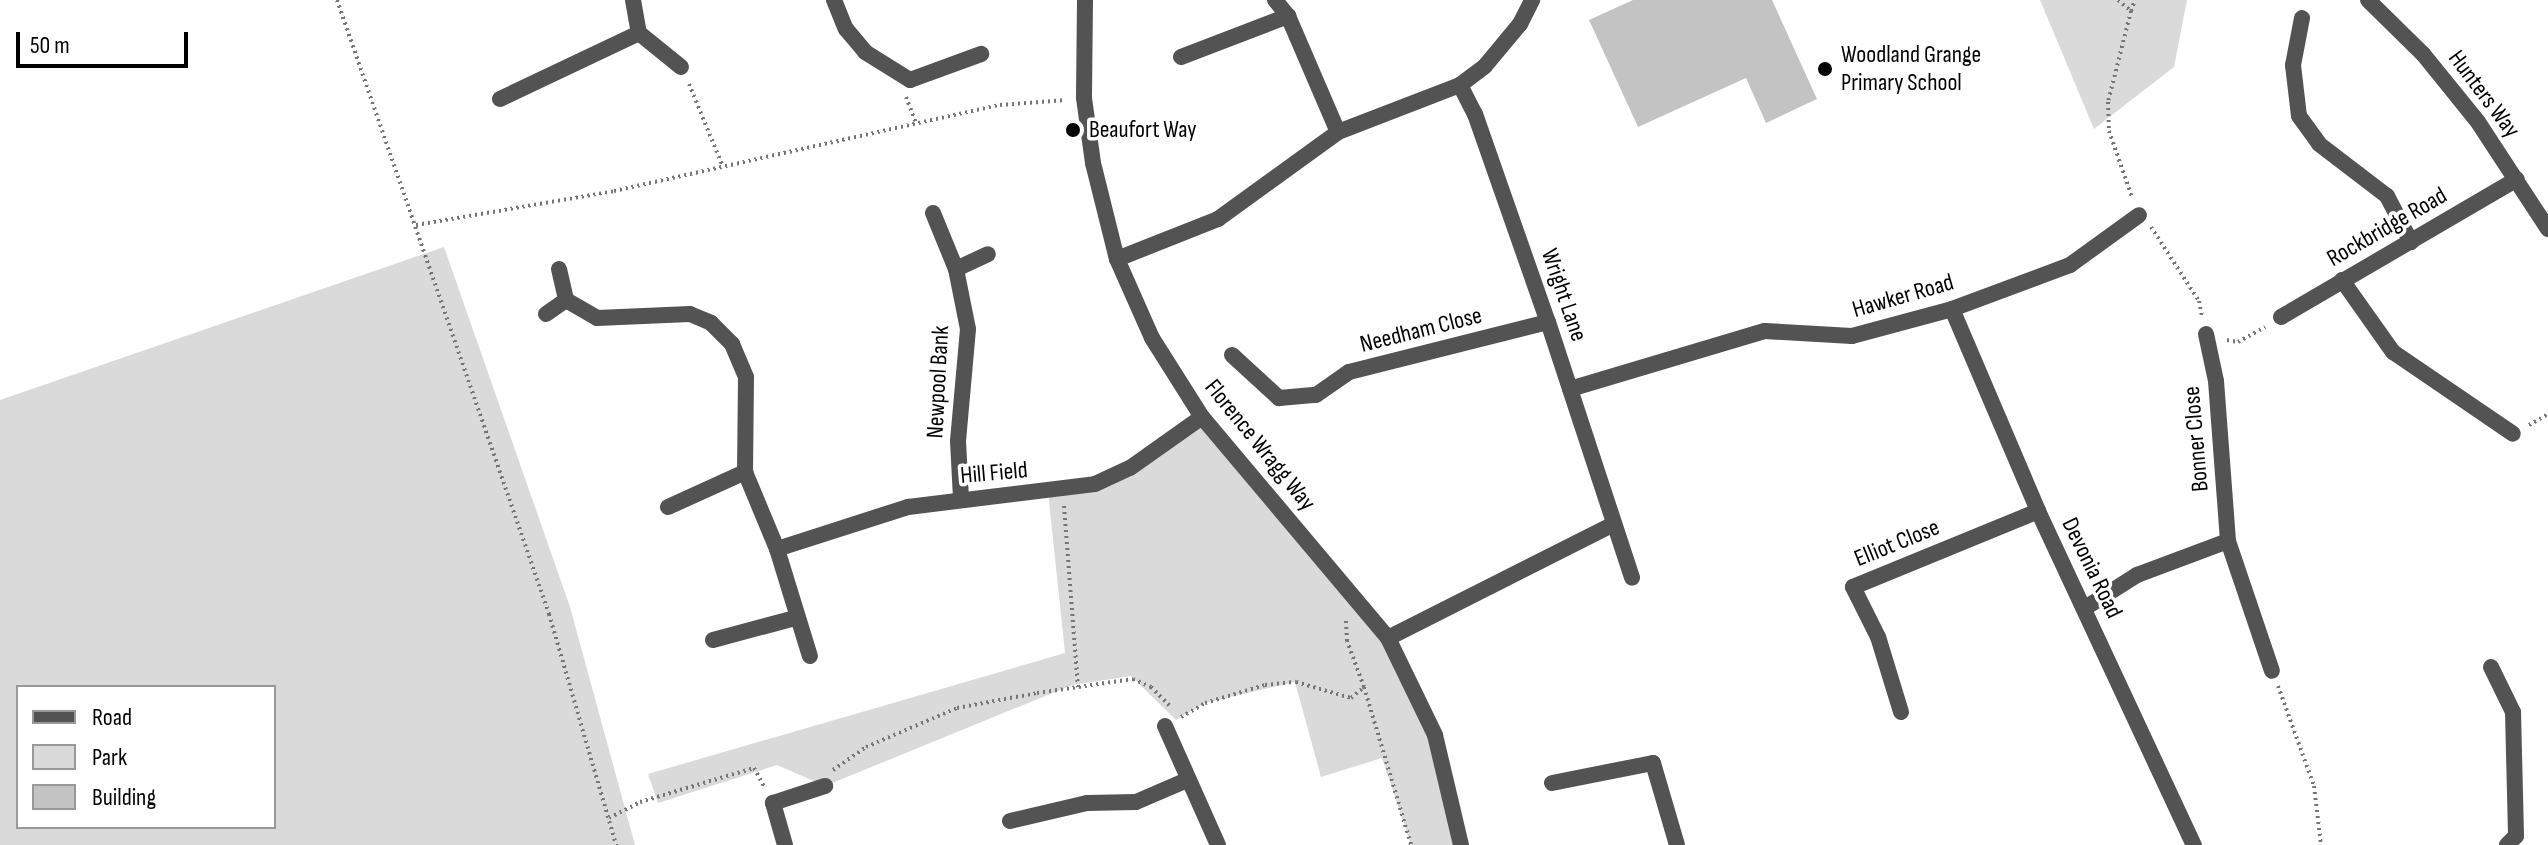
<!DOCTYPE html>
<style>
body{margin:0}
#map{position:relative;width:2548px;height:845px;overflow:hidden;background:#fff;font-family:"Sofia Sans Condensed",sans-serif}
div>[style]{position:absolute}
.green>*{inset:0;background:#dadada}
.building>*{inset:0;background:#c3c3c3}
.path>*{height:4px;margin-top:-2px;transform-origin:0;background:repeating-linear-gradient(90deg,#757575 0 2px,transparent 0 6px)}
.street>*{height:16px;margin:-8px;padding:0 8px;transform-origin:8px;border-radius:8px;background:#535353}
.dots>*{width:22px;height:22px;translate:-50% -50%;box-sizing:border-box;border:4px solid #fff;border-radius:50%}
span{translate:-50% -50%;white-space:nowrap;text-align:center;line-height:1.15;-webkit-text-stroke:7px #fff;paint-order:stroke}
.poi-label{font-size:24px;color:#000}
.left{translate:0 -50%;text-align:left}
.street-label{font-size:24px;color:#000}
.legend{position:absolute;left:16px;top:685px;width:260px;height:144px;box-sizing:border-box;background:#fff;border:2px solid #999;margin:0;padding:10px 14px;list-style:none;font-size:24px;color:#000}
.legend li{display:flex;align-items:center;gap:16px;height:40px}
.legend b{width:40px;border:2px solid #999}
.scale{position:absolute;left:16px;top:32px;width:172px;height:36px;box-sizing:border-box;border:4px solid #000;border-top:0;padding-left:10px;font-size:24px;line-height:28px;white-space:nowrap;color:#000;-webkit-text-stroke:6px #fff;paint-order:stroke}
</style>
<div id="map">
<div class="green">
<i style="clip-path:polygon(2040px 0,2187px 0,2174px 67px,2094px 129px)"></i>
<i style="clip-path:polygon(evenodd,444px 247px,570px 607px,635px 845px,0 845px,0 400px,444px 247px,18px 687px,274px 687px,274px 827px,18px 827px,18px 687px)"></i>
<i style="clip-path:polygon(1202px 417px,1371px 624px,1435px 735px,1461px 845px,1411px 845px,1382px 758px,1321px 777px,1295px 682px,1205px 703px,1176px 720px,1131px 676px,1072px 685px,825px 786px,777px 765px,658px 803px,648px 774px,1065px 653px,1048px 492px,1131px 468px)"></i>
</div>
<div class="building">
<i style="clip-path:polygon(1633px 0,1772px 0,1817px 99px,1766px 123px,1746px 78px,1638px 127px,1589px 20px)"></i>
</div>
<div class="path">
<i style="left:337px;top:0;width:650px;rotate:70.95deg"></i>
<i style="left:549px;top:614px;width:241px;rotate:73.8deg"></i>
<i style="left:2118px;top:0;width:17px;rotate:40deg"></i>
<i style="left:2131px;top:11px;width:12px;rotate:-70deg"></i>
<i style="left:2131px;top:11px;width:94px;rotate:104.2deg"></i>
<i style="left:2108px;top:102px;width:29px;rotate:88deg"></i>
<i style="left:2109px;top:131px;width:70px;rotate:70.8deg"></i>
<i style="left:689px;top:84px;width:90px;rotate:67.7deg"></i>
<i style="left:906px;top:97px;width:26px;rotate:69deg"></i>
<i style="left:416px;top:225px;width:201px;rotate:-9.7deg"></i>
<i style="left:614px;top:191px;width:395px;rotate:-12.6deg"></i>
<i style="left:1000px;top:105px;width:66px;rotate:-4.3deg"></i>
<i style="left:2151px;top:227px;width:88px;rotate:57deg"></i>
<i style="left:2199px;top:301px;width:15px;rotate:79deg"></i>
<i style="left:2227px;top:340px;width:11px;rotate:10deg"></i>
<i style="left:2238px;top:342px;width:31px;rotate:-29deg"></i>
<i style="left:2529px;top:425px;width:22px;rotate:-30deg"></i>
<i style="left:1064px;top:506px;width:182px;rotate:85.6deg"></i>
<i style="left:2278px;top:686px;width:106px;rotate:70.2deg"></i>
<i style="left:2314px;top:786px;width:59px;rotate:83.2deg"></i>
<i style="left:1364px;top:687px;width:165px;rotate:73.4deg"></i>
<i style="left:1181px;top:717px;width:28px;rotate:-30deg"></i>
<i style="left:1205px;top:703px;width:63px;rotate:-16.7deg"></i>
<i style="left:1265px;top:685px;width:31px;rotate:-6deg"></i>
<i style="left:1296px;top:682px;width:57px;rotate:16.2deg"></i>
<i style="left:1351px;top:698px;width:17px;rotate:-40deg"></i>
<i style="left:1364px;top:687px;width:49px;rotate:-110.3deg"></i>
<i style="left:1347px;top:641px;width:21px;rotate:-93deg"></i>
<i style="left:833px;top:770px;width:40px;rotate:-34.9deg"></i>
<i style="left:866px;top:747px;width:99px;rotate:-23.2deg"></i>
<i style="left:957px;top:708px;width:81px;rotate:-10.6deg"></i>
<i style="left:1037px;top:693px;width:97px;rotate:-8.3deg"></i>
<i style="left:1133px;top:679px;width:20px;rotate:24deg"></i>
<i style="left:1151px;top:687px;width:30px;rotate:45deg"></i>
<i style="left:609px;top:818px;width:35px;rotate:-27deg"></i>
<i style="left:640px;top:802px;width:119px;rotate:-16.6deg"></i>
<i style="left:754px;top:768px;width:21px;rotate:61deg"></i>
</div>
<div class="street">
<i style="left:633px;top:0;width:34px;rotate:80deg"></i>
<i style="left:639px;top:33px;width:54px;rotate:39deg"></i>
<i style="left:834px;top:0;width:31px;rotate:68deg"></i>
<i style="left:846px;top:29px;width:30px;rotate:50deg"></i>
<i style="left:865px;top:52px;width:53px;rotate:31.9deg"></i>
<i style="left:910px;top:80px;width:76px;rotate:-20.1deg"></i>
<i style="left:1085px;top:0;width:98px;rotate:90.6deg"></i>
<i style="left:1084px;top:98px;width:66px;rotate:82.1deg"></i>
<i style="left:1093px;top:163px;width:99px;rotate:76deg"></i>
<i style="left:1117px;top:259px;width:86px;rotate:66.1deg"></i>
<i style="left:1152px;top:338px;width:93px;rotate:57.7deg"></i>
<i style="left:1202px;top:417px;width:289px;rotate:49.9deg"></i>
<i style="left:1388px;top:638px;width:108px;rotate:64.1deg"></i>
<i style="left:1435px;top:735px;width:113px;rotate:76.7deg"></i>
<i style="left:1275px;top:0;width:21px;rotate:51deg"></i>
<i style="left:1288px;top:16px;width:126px;rotate:66.7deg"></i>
<i style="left:2368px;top:0;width:77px;rotate:44.5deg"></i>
<i style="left:2423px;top:54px;width:87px;rotate:51deg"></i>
<i style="left:2478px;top:122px;width:128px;rotate:56.8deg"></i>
<i style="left:2302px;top:18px;width:48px;rotate:100.8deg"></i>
<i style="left:2293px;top:65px;width:51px;rotate:83.3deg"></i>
<i style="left:2299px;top:116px;width:34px;rotate:54deg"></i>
<i style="left:2319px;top:144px;width:86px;rotate:37.4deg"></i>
<i style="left:2387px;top:196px;width:52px;rotate:62.4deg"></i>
<i style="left:1181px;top:57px;width:115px;rotate:-21deg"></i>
<i style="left:1460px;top:85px;width:33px;rotate:63deg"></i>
<i style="left:1475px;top:114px;width:220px;rotate:70.7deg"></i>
<i style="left:1548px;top:322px;width:269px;rotate:71.8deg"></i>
<i style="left:500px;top:99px;width:154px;rotate:-25.4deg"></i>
<i style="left:933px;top:213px;width:61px;rotate:67.7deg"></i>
<i style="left:956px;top:269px;width:61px;rotate:78.7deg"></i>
<i style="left:968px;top:329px;width:112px;rotate:95.1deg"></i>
<i style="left:958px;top:441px;width:58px;rotate:87deg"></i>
<i style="left:1117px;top:259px;width:109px;rotate:-21.6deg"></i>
<i style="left:1218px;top:219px;width:148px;rotate:-35.9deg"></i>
<i style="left:1338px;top:132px;width:131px;rotate:-21.1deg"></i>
<i style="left:1460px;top:85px;width:31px;rotate:-37deg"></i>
<i style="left:1485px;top:66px;width:55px;rotate:-50.2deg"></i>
<i style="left:1520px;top:24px;width:27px;rotate:-63deg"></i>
<i style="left:559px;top:269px;width:32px;rotate:77deg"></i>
<i style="left:566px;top:300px;width:36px;rotate:30deg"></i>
<i style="left:597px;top:318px;width:93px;rotate:-2.5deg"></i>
<i style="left:690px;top:314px;width:23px;rotate:23deg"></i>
<i style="left:711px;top:323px;width:30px;rotate:45deg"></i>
<i style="left:732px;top:344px;width:36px;rotate:67deg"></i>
<i style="left:746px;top:377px;width:95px;rotate:90.6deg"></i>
<i style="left:745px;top:472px;width:83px;rotate:67.4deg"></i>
<i style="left:777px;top:549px;width:112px;rotate:72.9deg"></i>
<i style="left:956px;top:269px;width:35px;rotate:-25deg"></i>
<i style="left:2342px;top:280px;width:88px;rotate:54.7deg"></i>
<i style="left:2393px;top:352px;width:145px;rotate:34.3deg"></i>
<i style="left:1952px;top:309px;width:220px;rotate:66.9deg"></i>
<i style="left:2038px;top:511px;width:369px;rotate:65deg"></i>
<i style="left:546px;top:314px;width:24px;rotate:-35deg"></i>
<i style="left:2281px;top:317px;width:273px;rotate:-30.3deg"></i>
<i style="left:2206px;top:334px;width:48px;rotate:78deg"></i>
<i style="left:2216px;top:381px;width:160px;rotate:85.7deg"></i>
<i style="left:2228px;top:541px;width:137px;rotate:71.3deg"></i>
<i style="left:1232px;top:355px;width:64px;rotate:42.5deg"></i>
<i style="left:1279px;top:398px;width:37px;rotate:-5deg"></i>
<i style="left:1316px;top:395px;width:40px;rotate:-34.9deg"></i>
<i style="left:1349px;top:372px;width:205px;rotate:-14.1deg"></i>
<i style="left:1570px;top:389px;width:203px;rotate:-16.6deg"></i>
<i style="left:1765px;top:331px;width:87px;rotate:3.3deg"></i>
<i style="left:1852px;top:336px;width:104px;rotate:-15.1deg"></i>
<i style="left:1952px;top:309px;width:126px;rotate:-20.4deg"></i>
<i style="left:2070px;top:265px;width:85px;rotate:-35.9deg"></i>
<i style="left:668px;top:507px;width:85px;rotate:-24.4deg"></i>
<i style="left:777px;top:549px;width:138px;rotate:-17.8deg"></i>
<i style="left:908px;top:507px;width:188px;rotate:-7deg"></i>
<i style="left:1095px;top:484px;width:38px;rotate:-25deg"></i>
<i style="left:1130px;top:468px;width:88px;rotate:-35.3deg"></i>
<i style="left:2085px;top:608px;width:62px;rotate:-32.4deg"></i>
<i style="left:2137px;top:575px;width:97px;rotate:-20.5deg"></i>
<i style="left:1388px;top:638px;width:251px;rotate:-26.8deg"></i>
<i style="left:713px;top:640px;width:85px;rotate:-15deg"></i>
<i style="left:2491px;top:667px;width:50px;rotate:63.9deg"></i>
<i style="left:2513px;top:712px;width:124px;rotate:88.6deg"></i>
<i style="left:2516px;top:836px;width:13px;rotate:135deg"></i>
<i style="left:1901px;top:712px;width:78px;rotate:-107deg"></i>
<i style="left:1878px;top:637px;width:56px;rotate:-116.6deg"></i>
<i style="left:1853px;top:587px;width:200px;rotate:-22.3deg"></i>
<i style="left:1165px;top:726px;width:130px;rotate:66deg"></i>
<i style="left:1552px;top:783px;width:103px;rotate:-11.2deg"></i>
<i style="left:1653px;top:763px;width:85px;rotate:73.7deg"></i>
<i style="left:1010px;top:821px;width:79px;rotate:-13.2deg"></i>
<i style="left:1087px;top:803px;width:49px;rotate:-1.2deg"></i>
<i style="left:1136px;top:802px;width:56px;rotate:-23.3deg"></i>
<i style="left:785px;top:845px;width:44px;rotate:-105.9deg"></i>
<i style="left:773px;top:803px;width:55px;rotate:-18.1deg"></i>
</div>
<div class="dots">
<i style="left:1825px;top:69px;background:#000"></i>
<i style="left:1073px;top:130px;background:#000"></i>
</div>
<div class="poi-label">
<span class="left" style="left:1841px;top:69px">Woodland Grange<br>Primary School</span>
<span class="left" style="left:1089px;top:130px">Beaufort Way</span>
</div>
<div class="street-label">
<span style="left:2484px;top:94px;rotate:53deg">Hunters Way</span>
<span style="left:2387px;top:227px;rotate:-30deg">Rockbridge Road</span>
<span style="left:1564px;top:295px;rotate:71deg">Wright Lane</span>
<span style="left:1903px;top:296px;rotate:-16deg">Hawker Road</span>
<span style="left:1421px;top:330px;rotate:-14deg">Needham Close</span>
<span style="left:938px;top:382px;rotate:-87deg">Newpool Bank</span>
<span style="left:2196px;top:439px;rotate:-95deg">Bonner Close</span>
<span style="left:1260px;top:445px;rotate:51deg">Florence Wragg Way</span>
<span style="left:994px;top:473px;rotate:-5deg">Hill Field</span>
<span style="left:1897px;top:543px;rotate:-22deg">Elliot Close</span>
<span style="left:2092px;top:568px;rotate:64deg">Devonia Road</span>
</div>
<ul class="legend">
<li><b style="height:10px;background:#535353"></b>Road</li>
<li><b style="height:22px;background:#dadada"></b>Park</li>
<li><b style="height:22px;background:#c3c3c3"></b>Building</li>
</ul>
<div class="scale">50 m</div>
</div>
